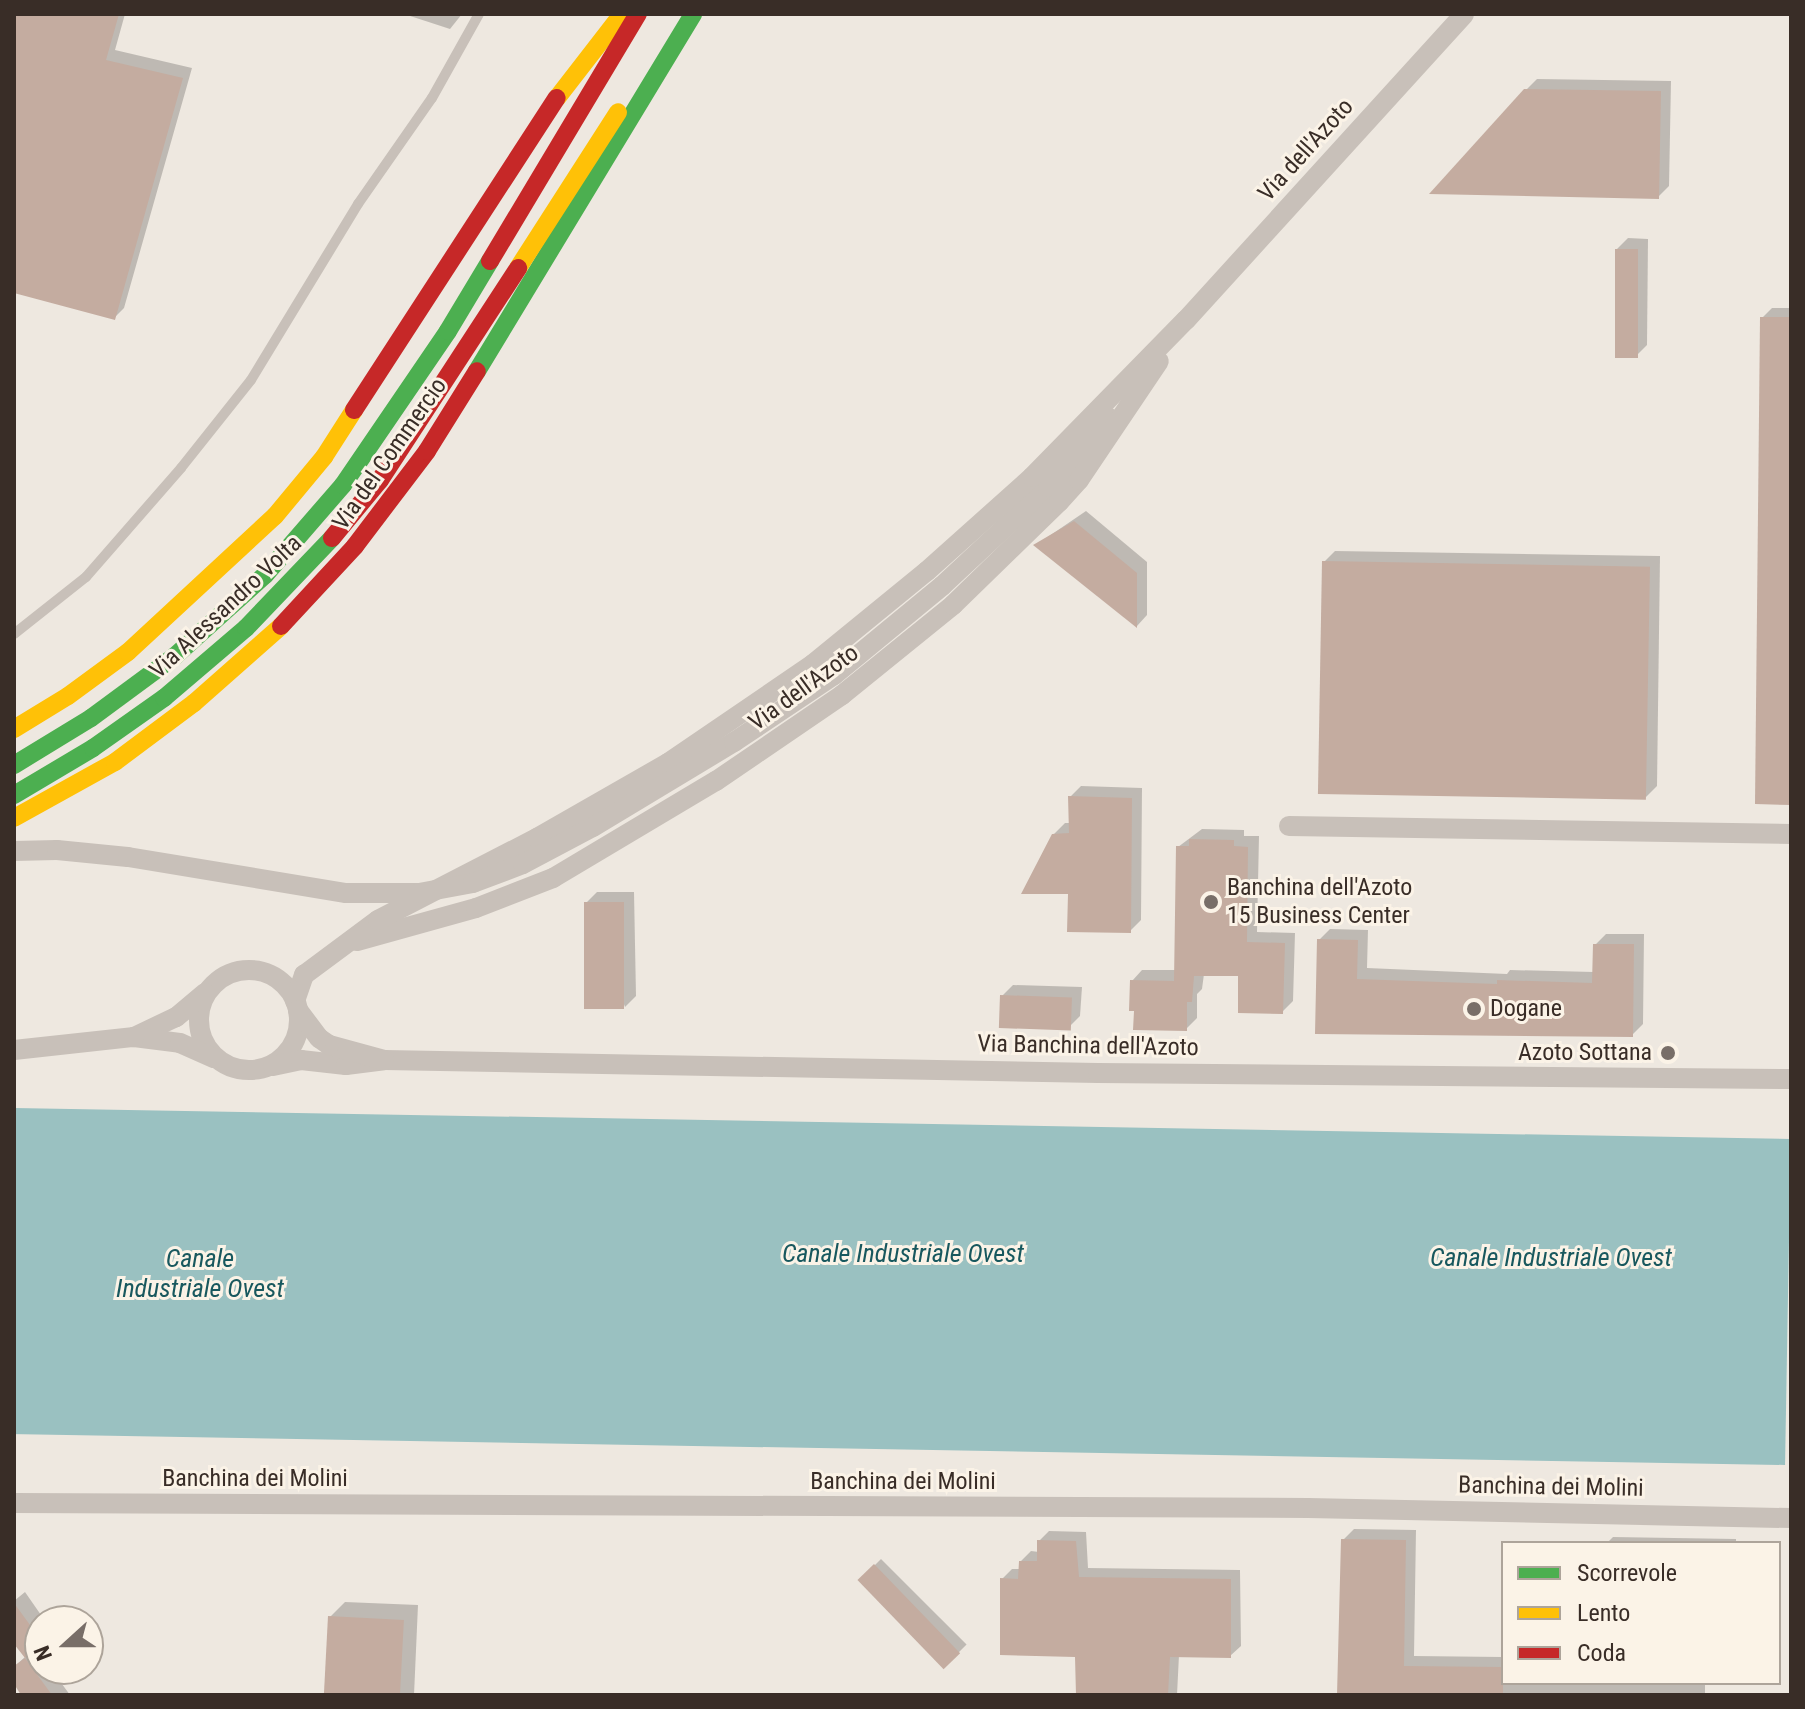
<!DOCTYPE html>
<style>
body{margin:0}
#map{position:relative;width:1805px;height:1709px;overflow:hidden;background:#eee8e0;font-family:"Roboto Condensed",sans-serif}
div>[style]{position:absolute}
.water>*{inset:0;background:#9ac1c1;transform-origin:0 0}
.shadow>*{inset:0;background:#0003;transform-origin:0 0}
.building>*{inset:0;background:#c4aca0;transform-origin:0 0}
.lane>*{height:10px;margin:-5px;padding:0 5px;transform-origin:5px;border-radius:5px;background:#c8c0b9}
.street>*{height:20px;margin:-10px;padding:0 10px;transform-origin:10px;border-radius:10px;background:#c8c0b9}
.street>.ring{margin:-10px;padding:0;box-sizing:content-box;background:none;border:20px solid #c8c0b9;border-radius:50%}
.fast>*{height:18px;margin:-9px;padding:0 9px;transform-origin:9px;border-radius:9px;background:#4caf50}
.slow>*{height:18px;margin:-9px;padding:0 9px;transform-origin:9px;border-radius:9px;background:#ffc107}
.jam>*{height:18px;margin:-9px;padding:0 9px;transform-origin:9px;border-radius:9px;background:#c62828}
.street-bridge>*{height:20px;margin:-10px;padding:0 10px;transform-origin:10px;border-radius:10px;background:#c8c0b9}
.dots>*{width:22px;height:22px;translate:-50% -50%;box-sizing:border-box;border:4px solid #fbf3e7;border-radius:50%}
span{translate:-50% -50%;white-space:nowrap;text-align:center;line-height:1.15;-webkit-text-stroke:6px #fbf3e7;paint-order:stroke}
.street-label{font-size:24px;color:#392d27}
.poi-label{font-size:24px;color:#392d27}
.left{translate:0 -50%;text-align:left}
.right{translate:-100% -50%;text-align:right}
.water-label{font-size:26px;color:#18585e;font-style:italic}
.frame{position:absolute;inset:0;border:16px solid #392d27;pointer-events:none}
.legend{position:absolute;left:1501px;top:1541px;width:280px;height:144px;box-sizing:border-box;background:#fbf3e7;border:2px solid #ada49a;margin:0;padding:10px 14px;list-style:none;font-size:24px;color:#392d27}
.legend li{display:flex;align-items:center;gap:16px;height:40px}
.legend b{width:40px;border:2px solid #ada49a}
.north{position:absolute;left:24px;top:1605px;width:80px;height:80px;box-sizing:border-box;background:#fbf3e7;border:2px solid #ada49a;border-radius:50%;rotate:249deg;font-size:22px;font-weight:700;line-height:32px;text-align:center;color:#392d27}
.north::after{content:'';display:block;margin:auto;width:28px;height:36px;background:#786e68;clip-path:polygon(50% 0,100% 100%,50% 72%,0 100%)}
</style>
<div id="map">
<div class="water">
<i style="left:14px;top:1108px;width:1777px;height:326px;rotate:1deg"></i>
</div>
<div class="shadow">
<i style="clip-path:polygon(14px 14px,125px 14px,115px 50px,192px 68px,124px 308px,114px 318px,14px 291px)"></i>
<i style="clip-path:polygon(404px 14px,462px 14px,450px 29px)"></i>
<i style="clip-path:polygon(1537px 79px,1671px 81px,1669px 186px,1658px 197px,1526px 90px)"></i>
<i style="clip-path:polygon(1628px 238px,1648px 239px,1647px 345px,1636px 356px,1617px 249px)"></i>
<i style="clip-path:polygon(1772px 308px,1791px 308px,1791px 803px,1762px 318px)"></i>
<i style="clip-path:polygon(1086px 511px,1147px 562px,1147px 615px,1137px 626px,1036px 545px)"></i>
<i style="clip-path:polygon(1335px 551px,1660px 556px,1657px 786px,1646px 797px,1324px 562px)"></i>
<i style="clip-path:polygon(1081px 786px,1142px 788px,1141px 920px,1130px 931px,1070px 892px,1053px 835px,1065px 823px,1071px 823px,1070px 797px)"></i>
<i style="clip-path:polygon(1202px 829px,1244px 830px,1244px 836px,1259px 836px,1257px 932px,1295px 933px,1293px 1001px,1282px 1012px,1240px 974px,1204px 974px,1202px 989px,1197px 994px,1197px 1018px,1186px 1029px,1132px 981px,1142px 970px,1176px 970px,1178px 847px)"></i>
<i style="clip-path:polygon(597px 892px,634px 892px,636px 996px,625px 1007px,586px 903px)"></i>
<i style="clip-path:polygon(1330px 929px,1368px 930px,1367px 968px,1507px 974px,1510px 970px,1594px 972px,1595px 945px,1606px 934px,1644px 934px,1643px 1024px,1632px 1035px,1317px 1032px,1319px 940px)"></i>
<i style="clip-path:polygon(1013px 985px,1082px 987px,1080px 1016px,1069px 1027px,1002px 996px)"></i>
<i style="clip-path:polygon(1354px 1529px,1416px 1530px,1414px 1656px,1503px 1657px,1503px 1683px,1705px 1683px,1705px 1695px,1339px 1695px,1343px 1540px)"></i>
<i style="clip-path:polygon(1049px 1531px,1086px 1532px,1088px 1568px,1240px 1570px,1241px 1646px,1230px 1656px,1179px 1655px,1177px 1695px,1085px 1695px,1077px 1655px,1002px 1579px,1012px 1569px,1020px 1569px,1021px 1561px,1031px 1551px,1039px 1552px,1039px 1541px)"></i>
<i style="clip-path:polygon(1613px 1537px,1736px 1539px,1736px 1543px,1607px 1543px)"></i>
<i style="left:881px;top:1559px;width:121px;height:29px;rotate:45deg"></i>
<i style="clip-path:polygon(25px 1592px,41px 1615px,47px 1613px,53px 1621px,40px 1621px,40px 1644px,35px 1648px,40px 1654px,40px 1669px,51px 1669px,70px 1695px,24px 1695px,14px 1680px,14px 1667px,26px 1656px,14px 1640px,14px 1601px)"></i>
<i style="clip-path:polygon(345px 1602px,418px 1605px,414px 1695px,329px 1695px,330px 1617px)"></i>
</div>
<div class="building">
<i style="clip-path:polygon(14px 14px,119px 14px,106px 60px,183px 78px,115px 320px,14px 293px)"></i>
<i style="clip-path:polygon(1524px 89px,1661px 91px,1659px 199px,1429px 194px)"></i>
<i style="left:1615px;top:249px;width:23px;height:109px"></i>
<i style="clip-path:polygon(1760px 317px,1791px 317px,1791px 805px,1755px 804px)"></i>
<i style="clip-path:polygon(1074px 521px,1137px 573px,1137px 628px,1033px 545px)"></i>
<i style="left:1322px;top:561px;width:328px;height:233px;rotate:1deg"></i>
<i style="clip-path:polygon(1068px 796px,1132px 798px,1131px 933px,1067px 932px,1068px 894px,1021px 894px,1052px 834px,1069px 833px)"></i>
<i style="clip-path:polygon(1189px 839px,1234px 840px,1234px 846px,1248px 847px,1247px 942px,1285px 943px,1283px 1014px,1238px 1013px,1238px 976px,1194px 976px,1192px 1002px,1187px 1002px,1187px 1031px,1133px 1030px,1134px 1011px,1129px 1011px,1130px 980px,1174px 981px,1176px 846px,1189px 846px)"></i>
<i style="left:584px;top:902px;width:40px;height:107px"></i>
<i style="clip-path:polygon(1317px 939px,1358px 940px,1357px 979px,1497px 984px,1497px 980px,1592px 983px,1593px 944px,1634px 944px,1633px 1037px,1315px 1034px)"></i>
<i style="left:1000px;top:995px;width:72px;height:33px;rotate:2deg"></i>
<i style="clip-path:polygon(1341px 1539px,1406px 1540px,1404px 1666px,1503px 1667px,1503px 1695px,1337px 1695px)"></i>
<i style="clip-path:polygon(1037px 1540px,1076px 1541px,1079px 1577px,1231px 1579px,1231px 1658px,1170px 1657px,1168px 1695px,1076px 1695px,1075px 1657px,1000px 1655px,1000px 1578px,1018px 1579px,1019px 1561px,1037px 1561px)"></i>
<i style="left:874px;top:1564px;width:124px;height:23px;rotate:46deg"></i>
<i style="clip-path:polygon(14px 1603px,30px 1625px,40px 1622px,40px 1646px,25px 1658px,14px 1644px)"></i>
<i style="left:328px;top:1616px;width:76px;height:79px;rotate:3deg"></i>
<i style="clip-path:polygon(25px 1658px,52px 1695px,21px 1695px,14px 1684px,14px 1666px)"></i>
</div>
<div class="lane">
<i style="left:14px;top:634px;width:92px;rotate:-38.4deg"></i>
<i style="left:86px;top:577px;width:145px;rotate:-48.9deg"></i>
<i style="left:181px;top:468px;width:112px;rotate:-51.5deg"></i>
<i style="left:251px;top:380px;width:206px;rotate:-58.7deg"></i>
<i style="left:358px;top:204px;width:129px;rotate:-55.1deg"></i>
<i style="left:432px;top:98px;width:96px;rotate:-60.8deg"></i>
</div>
<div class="street">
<i style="left:942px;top:586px;width:145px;rotate:-43deg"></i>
<i style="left:1048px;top:487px;width:92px;rotate:-49.4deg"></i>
<i style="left:1289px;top:826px;width:502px;rotate:0.91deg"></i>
<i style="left:357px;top:941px;width:123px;rotate:-15.5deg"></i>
<i style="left:476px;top:908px;width:83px;rotate:-21.3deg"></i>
<i style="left:553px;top:878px;width:190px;rotate:-30.8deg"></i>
<i style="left:716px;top:781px;width:153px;rotate:-34.3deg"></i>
<i style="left:842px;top:695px;width:143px;rotate:-39deg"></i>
<i style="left:953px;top:605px;width:148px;rotate:-44.2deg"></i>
<i style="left:1059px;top:502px;width:30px;rotate:-48deg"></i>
<i style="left:1079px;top:480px;width:143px;rotate:-56.1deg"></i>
<i class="ring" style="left:199px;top:970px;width:80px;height:80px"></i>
<i style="left:205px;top:993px;width:38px;rotate:140deg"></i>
<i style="left:176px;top:1017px;width:47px;rotate:154.5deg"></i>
<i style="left:134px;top:1037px;width:46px;rotate:7.4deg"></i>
<i style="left:180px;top:1043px;width:37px;rotate:24deg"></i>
<i style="left:295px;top:1001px;width:28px;rotate:-71deg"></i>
<i style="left:304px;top:975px;width:92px;rotate:-36.6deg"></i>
<i style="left:378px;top:920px;width:179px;rotate:-27.3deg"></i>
<i style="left:537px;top:838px;width:151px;rotate:-29.8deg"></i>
<i style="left:668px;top:763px;width:176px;rotate:-34.3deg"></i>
<i style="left:813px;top:664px;width:147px;rotate:-39.2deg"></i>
<i style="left:927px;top:571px;width:141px;rotate:-41.8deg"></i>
<i style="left:1032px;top:477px;width:220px;rotate:-45.6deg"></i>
<i style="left:1186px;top:320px;width:413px;rotate:-47.7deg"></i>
<i style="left:14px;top:1050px;width:121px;rotate:-6.2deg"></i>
<i style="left:384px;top:1060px;width:714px;rotate:1.04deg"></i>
<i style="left:1098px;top:1073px;width:693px;rotate:0.5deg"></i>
<i style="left:273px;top:1066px;width:29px;rotate:-12deg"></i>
<i style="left:301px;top:1060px;width:45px;rotate:6.3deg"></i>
<i style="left:346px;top:1065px;width:38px;rotate:-7deg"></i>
<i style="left:384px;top:1060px;width:57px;rotate:-164.7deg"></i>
<i style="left:329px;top:1045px;width:12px;rotate:-145deg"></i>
<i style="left:319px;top:1038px;width:35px;rotate:-127deg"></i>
<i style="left:14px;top:1503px;width:1294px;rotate:0.22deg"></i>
<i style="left:1308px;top:1508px;width:483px;rotate:1.2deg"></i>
</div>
<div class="fast">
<i style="left:477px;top:371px;width:417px;rotate:-58.8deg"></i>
<i style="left:14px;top:765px;width:90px;rotate:-31.4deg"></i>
<i style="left:91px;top:718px;width:104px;rotate:-36.4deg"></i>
<i style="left:175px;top:656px;width:121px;rotate:-42deg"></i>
<i style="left:265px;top:575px;width:119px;rotate:-49.1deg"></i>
<i style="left:343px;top:485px;width:186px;rotate:-55.7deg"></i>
<i style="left:448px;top:331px;width:82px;rotate:-59deg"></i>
<i style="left:14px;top:795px;width:92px;rotate:-30.7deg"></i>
<i style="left:93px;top:748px;width:87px;rotate:-35.2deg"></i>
<i style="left:164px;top:698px;width:108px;rotate:-40.5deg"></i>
<i style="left:246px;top:628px;width:124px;rotate:-46.3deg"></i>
</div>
<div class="slow">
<i style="left:557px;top:98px;width:106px;rotate:-52.3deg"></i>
<i style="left:518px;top:268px;width:185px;rotate:-57.3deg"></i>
<i style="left:14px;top:729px;width:63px;rotate:-31.4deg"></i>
<i style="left:68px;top:696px;width:74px;rotate:-36.3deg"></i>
<i style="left:128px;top:652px;width:200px;rotate:-42.8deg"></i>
<i style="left:275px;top:516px;width:77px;rotate:-50.3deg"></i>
<i style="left:324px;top:457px;width:56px;rotate:-57.4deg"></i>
<i style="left:14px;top:818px;width:115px;rotate:-29deg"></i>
<i style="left:115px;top:762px;width:99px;rotate:-36.8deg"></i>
<i style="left:194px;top:703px;width:116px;rotate:-41.5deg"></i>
</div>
<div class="jam">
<i style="left:490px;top:261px;width:288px;rotate:-59.1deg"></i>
<i style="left:354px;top:410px;width:372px;rotate:-57deg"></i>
<i style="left:332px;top:538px;width:75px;rotate:-50.4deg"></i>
<i style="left:380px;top:480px;width:253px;rotate:-56.9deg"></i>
<i style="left:281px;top:626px;width:109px;rotate:-47.2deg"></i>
<i style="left:355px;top:546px;width:119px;rotate:-52.8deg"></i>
<i style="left:427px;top:451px;width:94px;rotate:-58deg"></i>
</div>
<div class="street-bridge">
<i style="left:14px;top:851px;width:43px;rotate:-1.3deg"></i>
<i style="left:57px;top:850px;width:71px;rotate:5.6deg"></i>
<i style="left:128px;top:857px;width:221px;rotate:9.4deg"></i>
<i style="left:346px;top:893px;width:73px"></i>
<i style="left:419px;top:893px;width:55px;rotate:-10.5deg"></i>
<i style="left:473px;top:883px;width:53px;rotate:-20.8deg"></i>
<i style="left:523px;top:864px;width:79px;rotate:-27.9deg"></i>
<i style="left:593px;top:827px;width:165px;rotate:-31.1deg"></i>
<i style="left:734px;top:742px;width:120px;rotate:-33.8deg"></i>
<i style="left:834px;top:675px;width:140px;rotate:-39.5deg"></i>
</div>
<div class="dots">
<i style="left:1211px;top:902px;background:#786e68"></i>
<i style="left:1474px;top:1009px;background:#786e68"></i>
<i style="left:1668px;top:1053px;background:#786e68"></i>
</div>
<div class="street-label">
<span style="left:1306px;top:150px;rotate:-48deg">Via dell'Azoto</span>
<span style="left:390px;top:454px;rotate:-55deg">Via del Commercio</span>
<span style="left:226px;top:607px;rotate:-43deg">Via Alessandro Volta</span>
<span style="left:804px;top:688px;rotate:-36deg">Via dell'Azoto</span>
<span style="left:1088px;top:1046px;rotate:1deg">Via Banchina dell'Azoto</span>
<span style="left:255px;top:1479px">Banchina dei Molini</span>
<span style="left:903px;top:1482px">Banchina dei Molini</span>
<span style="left:1551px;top:1487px;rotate:1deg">Banchina dei Molini</span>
</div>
<div class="poi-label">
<span class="left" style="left:1227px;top:902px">Banchina dell'Azoto<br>15 Business Center</span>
<span class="left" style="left:1490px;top:1009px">Dogane</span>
<span class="right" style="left:1652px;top:1053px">Azoto Sottana</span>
</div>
<div class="water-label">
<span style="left:903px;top:1254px">Canale Industriale Ovest</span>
<span style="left:1551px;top:1258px">Canale Industriale Ovest</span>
<span style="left:200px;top:1274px">Canale<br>Industriale Ovest</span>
</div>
<div class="frame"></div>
<ul class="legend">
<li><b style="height:10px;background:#4caf50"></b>Scorrevole</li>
<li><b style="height:10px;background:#ffc107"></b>Lento</li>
<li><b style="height:10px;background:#c62828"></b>Coda</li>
</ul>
<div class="north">N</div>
</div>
